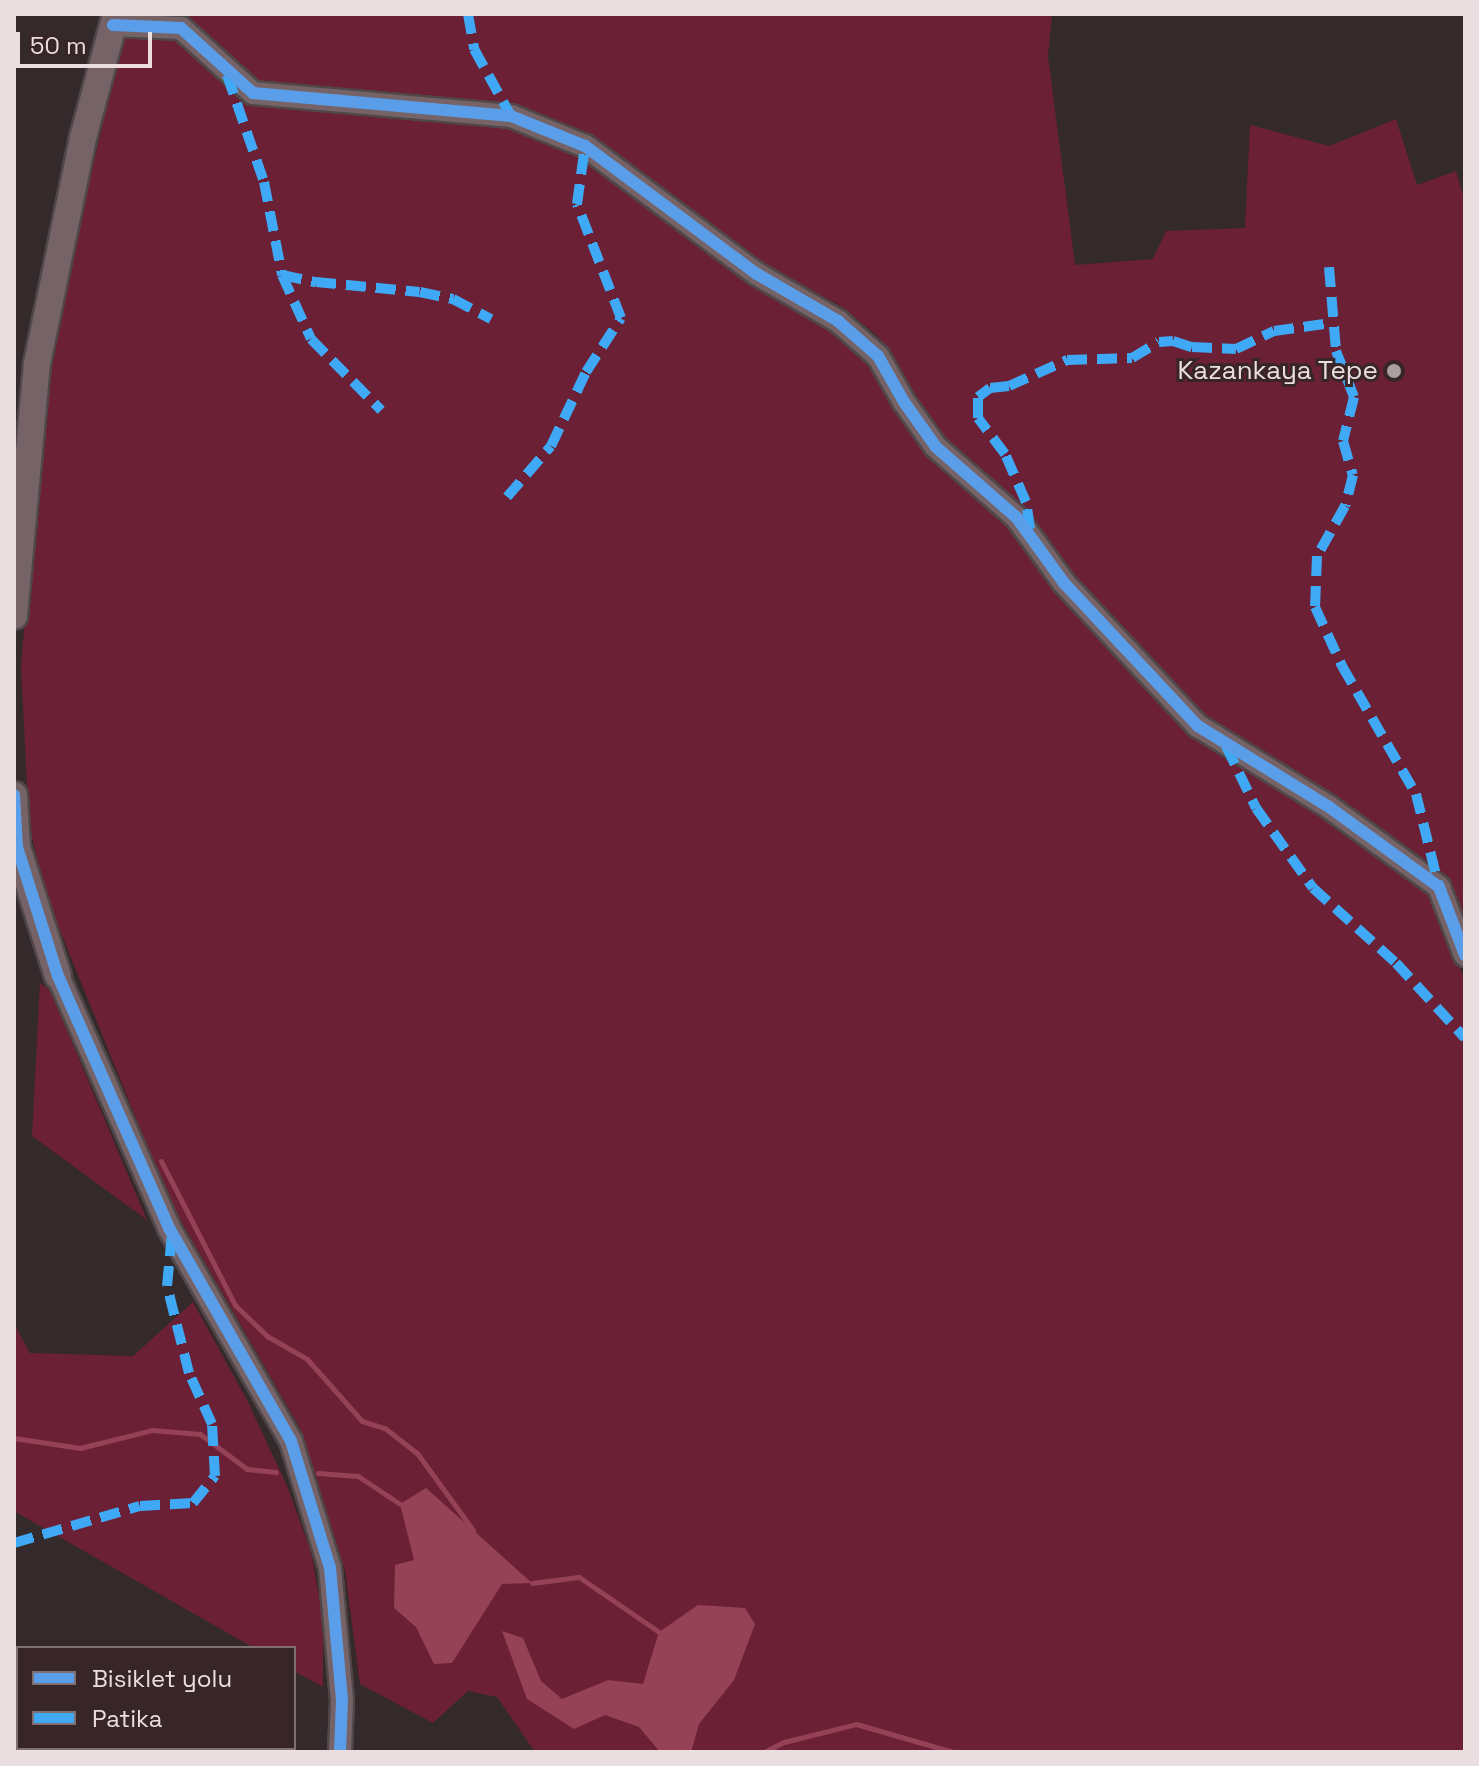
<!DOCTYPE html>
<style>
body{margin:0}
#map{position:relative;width:1479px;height:1766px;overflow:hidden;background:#34292b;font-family:"Space Grotesk",sans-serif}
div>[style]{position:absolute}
.green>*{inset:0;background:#6b2036}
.water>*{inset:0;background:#954256}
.stream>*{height:5px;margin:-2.5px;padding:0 2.5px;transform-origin:2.5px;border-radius:2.5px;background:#954256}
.roads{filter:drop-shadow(2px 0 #504749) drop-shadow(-2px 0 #504749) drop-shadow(0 2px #504749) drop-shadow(0 -2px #504749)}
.minor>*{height:22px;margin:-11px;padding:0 11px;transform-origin:11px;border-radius:11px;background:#766367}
.tertiary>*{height:26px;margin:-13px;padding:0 13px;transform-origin:13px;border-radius:13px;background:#766367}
.quiet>*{height:10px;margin-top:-5px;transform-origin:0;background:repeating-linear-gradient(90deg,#3fa9f5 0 20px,transparent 0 30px)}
.cycleway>*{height:12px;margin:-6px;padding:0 6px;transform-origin:6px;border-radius:6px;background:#5a9eea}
.dots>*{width:22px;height:22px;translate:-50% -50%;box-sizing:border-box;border:4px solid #382528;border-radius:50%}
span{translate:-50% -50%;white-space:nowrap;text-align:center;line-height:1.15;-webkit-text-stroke:6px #382528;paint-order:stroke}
.poi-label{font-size:26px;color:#ebdee0}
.right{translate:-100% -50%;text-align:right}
.frame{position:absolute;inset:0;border:16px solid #ebdee0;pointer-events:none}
.legend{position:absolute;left:16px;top:1646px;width:280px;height:104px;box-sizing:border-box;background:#382528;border:2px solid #806f72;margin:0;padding:10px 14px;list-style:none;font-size:24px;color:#ebdee0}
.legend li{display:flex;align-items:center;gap:16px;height:40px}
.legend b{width:40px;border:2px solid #806f72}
.scale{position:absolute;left:16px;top:32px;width:136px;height:36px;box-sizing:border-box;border:4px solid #ebdee0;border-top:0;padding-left:10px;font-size:24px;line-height:28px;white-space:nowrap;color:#ebdee0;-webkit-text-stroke:6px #382528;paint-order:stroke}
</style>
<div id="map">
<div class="green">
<i style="clip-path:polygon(130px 14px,1052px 14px,1048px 56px,1075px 265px,1153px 259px,1166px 231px,1245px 228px,1250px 125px,1329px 146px,1396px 119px,1417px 185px,1456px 171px,1465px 201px,1465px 924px,1443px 879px,1202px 718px,938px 436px,878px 336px,836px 303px,759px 265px,586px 133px,493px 104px,258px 85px,185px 19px)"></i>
<i style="clip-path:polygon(123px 35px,179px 35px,254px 104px,507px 125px,591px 158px,831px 324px,866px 361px,925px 448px,959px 483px,1025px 539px,1142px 675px,1431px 893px,1465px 981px,1465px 1752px,535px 1752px,497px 1697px,468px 1691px,433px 1723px,360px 1684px,345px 1571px,301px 1430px,169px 1200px,46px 896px,29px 825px,21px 667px,42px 418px,80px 222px)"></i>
<i style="clip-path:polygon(40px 983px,50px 990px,147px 1220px,32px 1136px)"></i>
<i style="clip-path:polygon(193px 1302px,248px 1402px,287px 1486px,311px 1551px,323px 1618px,323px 1687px,294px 1671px,294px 1648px,254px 1648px,14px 1511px,14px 1324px,30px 1353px,133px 1356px)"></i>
</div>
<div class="water">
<i style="clip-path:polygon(426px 1488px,532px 1583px,502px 1584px,452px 1663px,434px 1664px,416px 1627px,394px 1608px,395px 1565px,414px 1560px,400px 1504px)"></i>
<i style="clip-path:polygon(698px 1605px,745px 1608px,755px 1624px,734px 1680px,699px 1724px,691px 1752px,660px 1752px,639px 1727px,605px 1715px,574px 1729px,527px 1699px,502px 1631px,523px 1638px,541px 1681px,562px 1699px,608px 1680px,643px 1684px,659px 1632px)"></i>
</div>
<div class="stream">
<i style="left:161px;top:1161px;width:162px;rotate:62.8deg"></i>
<i style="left:235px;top:1305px;width:45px;rotate:44.1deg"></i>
<i style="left:267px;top:1336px;width:46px;rotate:29.9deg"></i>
<i style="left:307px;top:1359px;width:83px;rotate:48.4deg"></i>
<i style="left:362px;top:1421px;width:25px;rotate:18deg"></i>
<i style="left:386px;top:1429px;width:39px;rotate:38deg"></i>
<i style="left:417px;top:1453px;width:95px;rotate:54deg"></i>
<i style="left:14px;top:1438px;width:67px;rotate:8.6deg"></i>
<i style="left:80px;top:1448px;width:74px;rotate:-14deg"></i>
<i style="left:152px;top:1430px;width:48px;rotate:4.8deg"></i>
<i style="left:200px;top:1434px;width:59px;rotate:36.7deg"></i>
<i style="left:247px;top:1469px;width:29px;rotate:6deg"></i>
<i style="left:318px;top:1473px;width:40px;rotate:4.3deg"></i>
<i style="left:358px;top:1476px;width:50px;rotate:33.7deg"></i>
<i style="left:532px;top:1583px;width:47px;rotate:-7.3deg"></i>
<i style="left:579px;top:1577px;width:97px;rotate:34.5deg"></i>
<i style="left:764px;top:1752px;width:22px;rotate:-27deg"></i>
<i style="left:784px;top:1742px;width:74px;rotate:-14deg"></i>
<i style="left:856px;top:1724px;width:101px;rotate:16.1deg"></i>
</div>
<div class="roads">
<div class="minor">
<i style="left:113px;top:25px;width:68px;rotate:2.5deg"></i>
<i style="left:181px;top:28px;width:97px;rotate:42.1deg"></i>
<i style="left:253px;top:93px;width:259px;rotate:5.1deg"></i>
<i style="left:511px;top:116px;width:80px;rotate:22.1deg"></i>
<i style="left:585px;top:146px;width:214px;rotate:36.7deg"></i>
<i style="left:757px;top:274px;width:94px;rotate:30.1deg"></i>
<i style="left:838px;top:321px;width:53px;rotate:41.2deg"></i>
<i style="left:878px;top:356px;width:53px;rotate:60.5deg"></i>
<i style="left:904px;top:402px;width:55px;rotate:54.6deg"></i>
<i style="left:936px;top:447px;width:108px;rotate:41.2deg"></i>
<i style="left:1017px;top:518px;width:80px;rotate:54.1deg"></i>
<i style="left:1064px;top:583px;width:196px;rotate:46.9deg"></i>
<i style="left:1198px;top:726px;width:154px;rotate:31.7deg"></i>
<i style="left:1329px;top:807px;width:136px;rotate:36deg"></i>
<i style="left:1439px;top:887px;width:73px;rotate:69.1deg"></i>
<i style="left:58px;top:976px;width:275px;rotate:66.2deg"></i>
<i style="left:169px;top:1228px;width:245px;rotate:60.2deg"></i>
<i style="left:291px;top:1441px;width:133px;rotate:72.9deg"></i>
<i style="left:330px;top:1568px;width:133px;rotate:84.8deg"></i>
<i style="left:342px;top:1700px;width:52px;rotate:92.2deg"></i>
</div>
<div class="tertiary">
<i style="left:14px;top:616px;width:253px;rotate:-84.8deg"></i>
<i style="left:37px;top:364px;width:231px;rotate:-78.5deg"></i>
<i style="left:83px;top:138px;width:128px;rotate:-75.1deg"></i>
<i style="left:14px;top:795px;width:52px;rotate:86.7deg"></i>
<i style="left:17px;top:847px;width:135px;rotate:72.4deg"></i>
</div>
</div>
<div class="quiet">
<i style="left:468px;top:14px;width:36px;rotate:80deg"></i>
<i style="left:474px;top:49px;width:77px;rotate:61.1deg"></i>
<i style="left:227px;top:75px;width:113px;rotate:70.9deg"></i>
<i style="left:264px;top:182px;width:95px;rotate:79deg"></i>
<i style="left:282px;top:275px;width:70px;rotate:65.6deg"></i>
<i style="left:311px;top:339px;width:100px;rotate:45.4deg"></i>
<i style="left:1329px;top:267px;width:84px;rotate:85.2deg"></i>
<i style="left:1336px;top:351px;width:49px;rotate:68.6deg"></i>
<i style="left:1354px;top:397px;width:45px;rotate:104deg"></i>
<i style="left:1343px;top:441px;width:35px;rotate:74deg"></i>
<i style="left:1353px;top:475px;width:32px;rotate:104deg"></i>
<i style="left:1345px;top:506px;width:57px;rotate:119.2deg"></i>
<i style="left:1317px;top:556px;width:51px;rotate:92.2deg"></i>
<i style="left:1315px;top:607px;width:65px;rotate:65.4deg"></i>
<i style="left:1342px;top:666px;width:148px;rotate:60deg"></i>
<i style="left:1416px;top:794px;width:96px;rotate:76.1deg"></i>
<i style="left:282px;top:275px;width:35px;rotate:12deg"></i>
<i style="left:316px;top:282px;width:104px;rotate:5.5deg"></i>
<i style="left:420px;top:292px;width:34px;rotate:12deg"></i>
<i style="left:453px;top:299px;width:43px;rotate:27.8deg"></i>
<i style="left:507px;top:497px;width:67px;rotate:-49.2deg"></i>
<i style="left:551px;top:446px;width:82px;rotate:-64.7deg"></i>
<i style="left:586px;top:372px;width:64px;rotate:-57.1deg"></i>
<i style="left:621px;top:318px;width:122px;rotate:-111.1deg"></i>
<i style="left:577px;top:204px;width:59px;rotate:-82.1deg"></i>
<i style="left:1030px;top:529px;width:27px;rotate:-98deg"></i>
<i style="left:1026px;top:502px;width:52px;rotate:-113.6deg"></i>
<i style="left:1005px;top:454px;width:45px;rotate:-126.9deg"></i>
<i style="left:978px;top:418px;width:21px;rotate:-90deg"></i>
<i style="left:978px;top:397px;width:15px;rotate:-37deg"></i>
<i style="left:990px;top:388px;width:19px;rotate:-6deg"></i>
<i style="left:1009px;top:386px;width:64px;rotate:-24.1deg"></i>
<i style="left:1067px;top:360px;width:65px;rotate:-1.8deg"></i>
<i style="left:1132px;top:358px;width:31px;rotate:-31deg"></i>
<i style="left:1159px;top:342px;width:14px;rotate:-4deg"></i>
<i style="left:1173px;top:341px;width:20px;rotate:18deg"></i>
<i style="left:1192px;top:347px;width:44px;rotate:2.6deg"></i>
<i style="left:1236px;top:349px;width:42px;rotate:-25.3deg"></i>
<i style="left:1274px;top:331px;width:58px;rotate:-8deg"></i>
<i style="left:1226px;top:746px;width:69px;rotate:64.2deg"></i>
<i style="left:1256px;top:808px;width:98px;rotate:54.5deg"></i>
<i style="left:1313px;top:888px;width:112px;rotate:42.1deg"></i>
<i style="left:1396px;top:963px;width:102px;rotate:47.4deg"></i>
<i style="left:14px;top:1543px;width:131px;rotate:-16.4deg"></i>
<i style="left:140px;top:1506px;width:53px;rotate:-3.2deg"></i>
<i style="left:193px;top:1503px;width:35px;rotate:-51deg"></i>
<i style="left:215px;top:1476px;width:52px;rotate:-93.3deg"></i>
<i style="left:212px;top:1424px;width:56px;rotate:-114.3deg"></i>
<i style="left:189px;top:1373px;width:90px;rotate:-104.2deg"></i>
<i style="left:167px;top:1286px;width:52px;rotate:-84.5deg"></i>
</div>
<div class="cycleway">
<i style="left:113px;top:25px;width:68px;rotate:2.5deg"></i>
<i style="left:181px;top:28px;width:97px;rotate:42.1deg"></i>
<i style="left:253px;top:93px;width:259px;rotate:5.1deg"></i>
<i style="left:511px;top:116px;width:80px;rotate:22.1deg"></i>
<i style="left:585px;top:146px;width:214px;rotate:36.7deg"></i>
<i style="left:757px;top:274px;width:94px;rotate:30.1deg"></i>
<i style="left:838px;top:321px;width:53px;rotate:41.2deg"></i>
<i style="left:878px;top:356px;width:53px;rotate:60.5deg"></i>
<i style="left:904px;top:402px;width:55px;rotate:54.6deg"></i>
<i style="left:936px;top:447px;width:108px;rotate:41.2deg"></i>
<i style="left:1017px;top:518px;width:80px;rotate:54.1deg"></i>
<i style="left:1064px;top:583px;width:196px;rotate:46.9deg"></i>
<i style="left:1198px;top:726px;width:154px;rotate:31.7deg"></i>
<i style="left:1329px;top:807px;width:136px;rotate:36deg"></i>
<i style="left:1439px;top:887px;width:73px;rotate:69.1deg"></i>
<i style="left:14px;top:795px;width:52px;rotate:86.7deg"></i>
<i style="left:17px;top:847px;width:135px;rotate:72.4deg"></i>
<i style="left:58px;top:976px;width:275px;rotate:66.2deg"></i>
<i style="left:169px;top:1228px;width:245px;rotate:60.2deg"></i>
<i style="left:291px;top:1441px;width:133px;rotate:72.9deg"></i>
<i style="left:330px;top:1568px;width:133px;rotate:84.8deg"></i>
<i style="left:342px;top:1700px;width:52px;rotate:92.2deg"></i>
</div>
<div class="dots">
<i style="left:1394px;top:371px;background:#ab9fa1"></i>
</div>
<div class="poi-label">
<span class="right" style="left:1378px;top:371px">Kazankaya Tepe</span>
</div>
<div class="frame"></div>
<ul class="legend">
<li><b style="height:10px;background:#5a9eea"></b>Bisiklet yolu</li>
<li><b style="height:10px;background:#3fa9f5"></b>Patika</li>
</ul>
<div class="scale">50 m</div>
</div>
